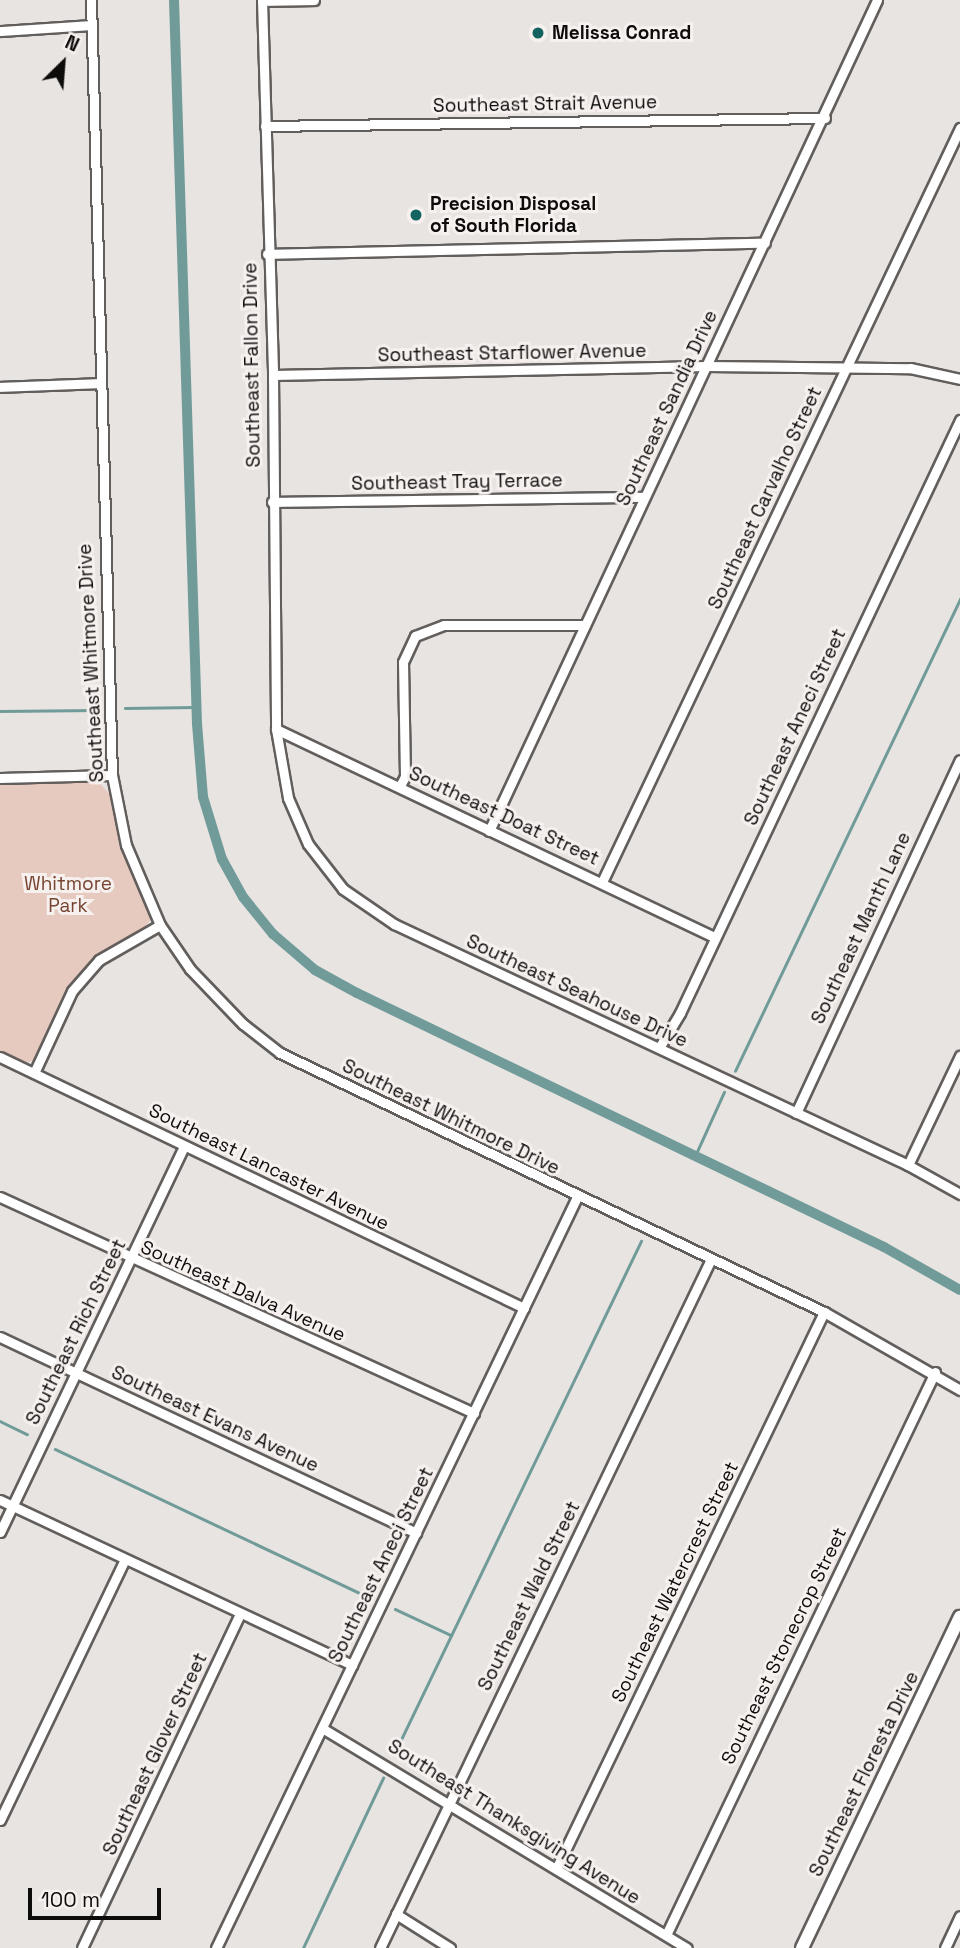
<!DOCTYPE html>
<style>
body{margin:0}
#map{position:relative;width:960px;height:1948px;overflow:hidden;background:#e8e4e2;font-family:"Space Grotesk",sans-serif}
div>[style]{position:absolute}
.green>*{inset:0;background:#e7cabf}
.stream>*{height:2.5px;margin:-1.25px;padding:0 1.25px;transform-origin:1.25px;border-radius:1.25px;background:#709b99}
.canal>*{height:10px;margin:-5px;padding:0 5px;transform-origin:5px;border-radius:5px;background:#709b99}
.roads{filter:drop-shadow(2px 0 #625e5c) drop-shadow(-2px 0 #625e5c) drop-shadow(0 2px #625e5c) drop-shadow(0 -2px #625e5c)}
.street>*{height:9px;margin:-4.5px;padding:0 4.5px;transform-origin:4.5px;border-radius:4.5px;background:#fff}
.secondary>*{height:12px;margin:-6px;padding:0 6px;transform-origin:6px;border-radius:6px;background:#fff}
.dots>*{width:19px;height:19px;translate:-50% -50%;box-sizing:border-box;border:4px solid #f6f1ef;border-radius:50%}
span{translate:-50% -50%;white-space:nowrap;text-align:center;line-height:1.15;-webkit-text-stroke:6px #f6f1ef;paint-order:stroke}
.poi-label{font-size:19px;color:#0d0c0b;font-weight:700}
.left{translate:0 -50%;text-align:left}
.street-label{font-size:19px;color:#0d0c0b}
.park-label{font-size:19px;color:#764430}
.north{position:absolute;left:28px;top:28px;width:70px;height:70px;-webkit-text-stroke:5px #f6f1ef;paint-order:stroke;rotate:25deg;font-size:19px;font-weight:700;line-height:28px;text-align:center;color:#0d0c0b}
.north::after{content:'';display:block;margin:auto;width:24px;height:32px;background:#0d0c0b;clip-path:polygon(50% 0,100% 100%,50% 72%,0 100%)}
.scale{position:absolute;left:28px;top:1888px;width:133px;height:32px;box-sizing:border-box;border:4px solid #0d0c0b;border-top:0;padding-left:9px;font-size:21px;line-height:24px;white-space:nowrap;color:#0d0c0b;-webkit-text-stroke:5px #f6f1ef;paint-order:stroke}
</style>
<div id="map">
<div class="green">
<i style="clip-path:polygon(98px 781px,112px 797px,125px 857px,151px 919px,143px 930px,93px 960px,36px 1060px,22px 1064px,0 1053px,0 783px)"></i>
</div>
<div class="stream">
<i style="left:125px;top:708px;width:71px;rotate:-0.8deg"></i>
<i style="left:0;top:711px;width:98px;rotate:-0.6deg"></i>
<i style="left:735px;top:1071px;width:523px;rotate:-64.51deg"></i>
<i style="left:695px;top:1156px;width:70px;rotate:-65.6deg"></i>
<i style="left:0;top:1421px;width:30px;rotate:26deg"></i>
<i style="left:55px;top:1449px;width:348px;rotate:25.3deg"></i>
<i style="left:395px;top:1609px;width:62px;rotate:24.9deg"></i>
<i style="left:395px;top:1752px;width:567px;rotate:-64.29deg"></i>
<i style="left:303px;top:1948px;width:188px;rotate:-64.8deg"></i>
</div>
<div class="canal">
<i style="left:174px;top:0;width:724px;rotate:88.18deg"></i>
<i style="left:197px;top:724px;width:73px;rotate:85.3deg"></i>
<i style="left:203px;top:797px;width:65px;rotate:73deg"></i>
<i style="left:222px;top:859px;width:43px;rotate:61.1deg"></i>
<i style="left:243px;top:897px;width:48px;rotate:51deg"></i>
<i style="left:273px;top:934px;width:55px;rotate:40.6deg"></i>
<i style="left:315px;top:970px;width:48px;rotate:28.7deg"></i>
<i style="left:357px;top:993px;width:585px;rotate:25.73deg"></i>
<i style="left:884px;top:1247px;width:87px;rotate:29.5deg"></i>
</div>
<div class="roads">
<div class="street">
<i style="left:91px;top:0;width:775px;rotate:88.45deg"></i>
<i style="left:112px;top:775px;width:71px;rotate:78.7deg"></i>
<i style="left:126px;top:845px;width:87px;rotate:67deg"></i>
<i style="left:160px;top:925px;width:53px;rotate:55.7deg"></i>
<i style="left:190px;top:969px;width:76px;rotate:46.1deg"></i>
<i style="left:243px;top:1024px;width:47px;rotate:38.1deg"></i>
<i style="left:280px;top:1053px;width:603px;rotate:25.46deg"></i>
<i style="left:824px;top:1312px;width:157px;rotate:29.8deg"></i>
<i style="left:262px;top:0;width:375px;rotate:88.3deg"></i>
<i style="left:273px;top:375px;width:354px;rotate:89.5deg"></i>
<i style="left:276px;top:729px;width:70px;rotate:80.1deg"></i>
<i style="left:288px;top:798px;width:50px;rotate:66.5deg"></i>
<i style="left:308px;top:844px;width:57px;rotate:52.1deg"></i>
<i style="left:343px;top:889px;width:62px;rotate:34.5deg"></i>
<i style="left:394px;top:924px;width:568px;rotate:25.12deg"></i>
<i style="left:908px;top:1165px;width:60px;rotate:29.1deg"></i>
<i style="left:262px;top:1px;width:52px;rotate:-1.1deg"></i>
<i style="left:0;top:31px;width:91px;rotate:-3.8deg"></i>
<i style="left:265px;top:126px;width:560px;rotate:-0.82deg"></i>
<i style="left:267px;top:254px;width:498px;rotate:-1.3deg"></i>
<i style="left:273px;top:375px;width:433px;rotate:-1.2deg"></i>
<i style="left:706px;top:366px;width:204px;rotate:0.6deg"></i>
<i style="left:910px;top:368px;width:51px;rotate:12.4deg"></i>
<i style="left:0;top:387px;width:98px;rotate:-2.3deg"></i>
<i style="left:272px;top:502px;width:371px;rotate:-0.8deg"></i>
<i style="left:276px;top:729px;width:486px;rotate:25.4deg"></i>
<i style="left:0;top:778px;width:112px;rotate:-1.5deg"></i>
<i style="left:400px;top:786px;width:11px;rotate:-63deg"></i>
<i style="left:405px;top:776px;width:114px;rotate:-91deg"></i>
<i style="left:403px;top:662px;width:29px;rotate:-65deg"></i>
<i style="left:415px;top:636px;width:31px;rotate:-21deg"></i>
<i style="left:444px;top:625px;width:141px"></i>
<i style="left:489px;top:831px;width:917px;rotate:-64.97deg"></i>
<i style="left:602px;top:882px;width:835px;rotate:-64.6deg"></i>
<i style="left:659px;top:1048px;width:41px;rotate:-59deg"></i>
<i style="left:680px;top:1013px;width:656px;rotate:-64.72deg"></i>
<i style="left:0;top:1057px;width:581px;rotate:25.59deg"></i>
<i style="left:34px;top:1073px;width:90px;rotate:-65.1deg"></i>
<i style="left:72px;top:991px;width:41px;rotate:-48.9deg"></i>
<i style="left:99px;top:960px;width:70px;rotate:-29.8deg"></i>
<i style="left:796px;top:1113px;width:389px;rotate:-65.1deg"></i>
<i style="left:908px;top:1165px;width:121px;rotate:-64.5deg"></i>
<i style="left:0;top:1197px;width:521px;rotate:24.5deg"></i>
<i style="left:0;top:1337px;width:460px;rotate:25.2deg"></i>
<i style="left:0;top:1500px;width:389px;rotate:25.1deg"></i>
<i style="left:0;top:1532px;width:427px;rotate:-64.5deg"></i>
<i style="left:322px;top:1728px;width:426px;rotate:31.1deg"></i>
<i style="left:0;top:1820px;width:289px;rotate:-64.4deg"></i>
<i style="left:557px;top:1867px;width:616px;rotate:-64.31deg"></i>
<i style="left:396px;top:1914px;width:64px;rotate:32.2deg"></i>
<i style="left:666px;top:1935px;width:624px;rotate:-64.46deg"></i>
<i style="left:82px;top:1948px;width:370px;rotate:-64.7deg"></i>
<i style="left:216px;top:1948px;width:833px;rotate:-64.33deg"></i>
<i style="left:380px;top:1948px;width:764px;rotate:-64.34deg"></i>
<i style="left:945px;top:1948px;width:35px;rotate:-65deg"></i>
</div>
<div class="secondary">
<i style="left:802px;top:1948px;width:367px;rotate:-64.5deg"></i>
</div>
</div>
<div class="dots">
<i style="left:538px;top:33px;background:#136361"></i>
<i style="left:416px;top:215px;background:#136361"></i>
</div>
<div class="poi-label">
<span class="left" style="left:552px;top:33px">Melissa Conrad</span>
<span class="left" style="left:430px;top:215px">Precision Disposal<br>of South Florida</span>
</div>
<div class="street-label">
<span style="left:545px;top:104px;rotate:-1deg">Southeast Strait Avenue</span>
<span style="left:512px;top:353px;rotate:-1deg">Southeast Starflower Avenue</span>
<span style="left:252px;top:365px;rotate:-91deg">Southeast Fallon Drive</span>
<span style="left:667px;top:408px;rotate:-65deg">Southeast Sandia Drive</span>
<span style="left:457px;top:482px;rotate:-1deg">Southeast Tray Terrace</span>
<span style="left:765px;top:498px;rotate:-65deg">Southeast Carvalho Street</span>
<span style="left:91px;top:663px;rotate:-93deg">Southeast Whitmore Drive</span>
<span style="left:795px;top:727px;rotate:-65deg">Southeast Aneci Street</span>
<span style="left:504px;top:816px;rotate:25deg">Southeast Doat Street</span>
<span style="left:861px;top:928px;rotate:-65deg">Southeast Manth Lane</span>
<span style="left:577px;top:991px;rotate:25deg">Southeast Seahouse Drive</span>
<span style="left:451px;top:1117px;rotate:26deg">Southeast Whitmore Drive</span>
<span style="left:269px;top:1167px;rotate:26deg">Southeast Lancaster Avenue</span>
<span style="left:243px;top:1291px;rotate:24deg">Southeast Dalva Avenue</span>
<span style="left:76px;top:1332px;rotate:-64deg">Southeast Rich Street</span>
<span style="left:215px;top:1419px;rotate:25deg">Southeast Evans Avenue</span>
<span style="left:381px;top:1565px;rotate:-64deg">Southeast Aneci Street</span>
<span style="left:675px;top:1582px;rotate:-64deg">Southeast Watercrest Street</span>
<span style="left:529px;top:1596px;rotate:-64deg">Southeast Wald Street</span>
<span style="left:784px;top:1646px;rotate:-64deg">Southeast Stonecrop Street</span>
<span style="left:155px;top:1754px;rotate:-65deg">Southeast Glover Street</span>
<span style="left:864px;top:1774px;rotate:-64deg">Southeast Floresta Drive</span>
<span style="left:514px;top:1822px;rotate:32deg">Southeast Thanksgiving Avenue</span>
</div>
<div class="park-label">
<span style="left:68px;top:895px">Whitmore<br>Park</span>
</div>
<div class="north">N</div>
<div class="scale">100 m</div>
</div>
